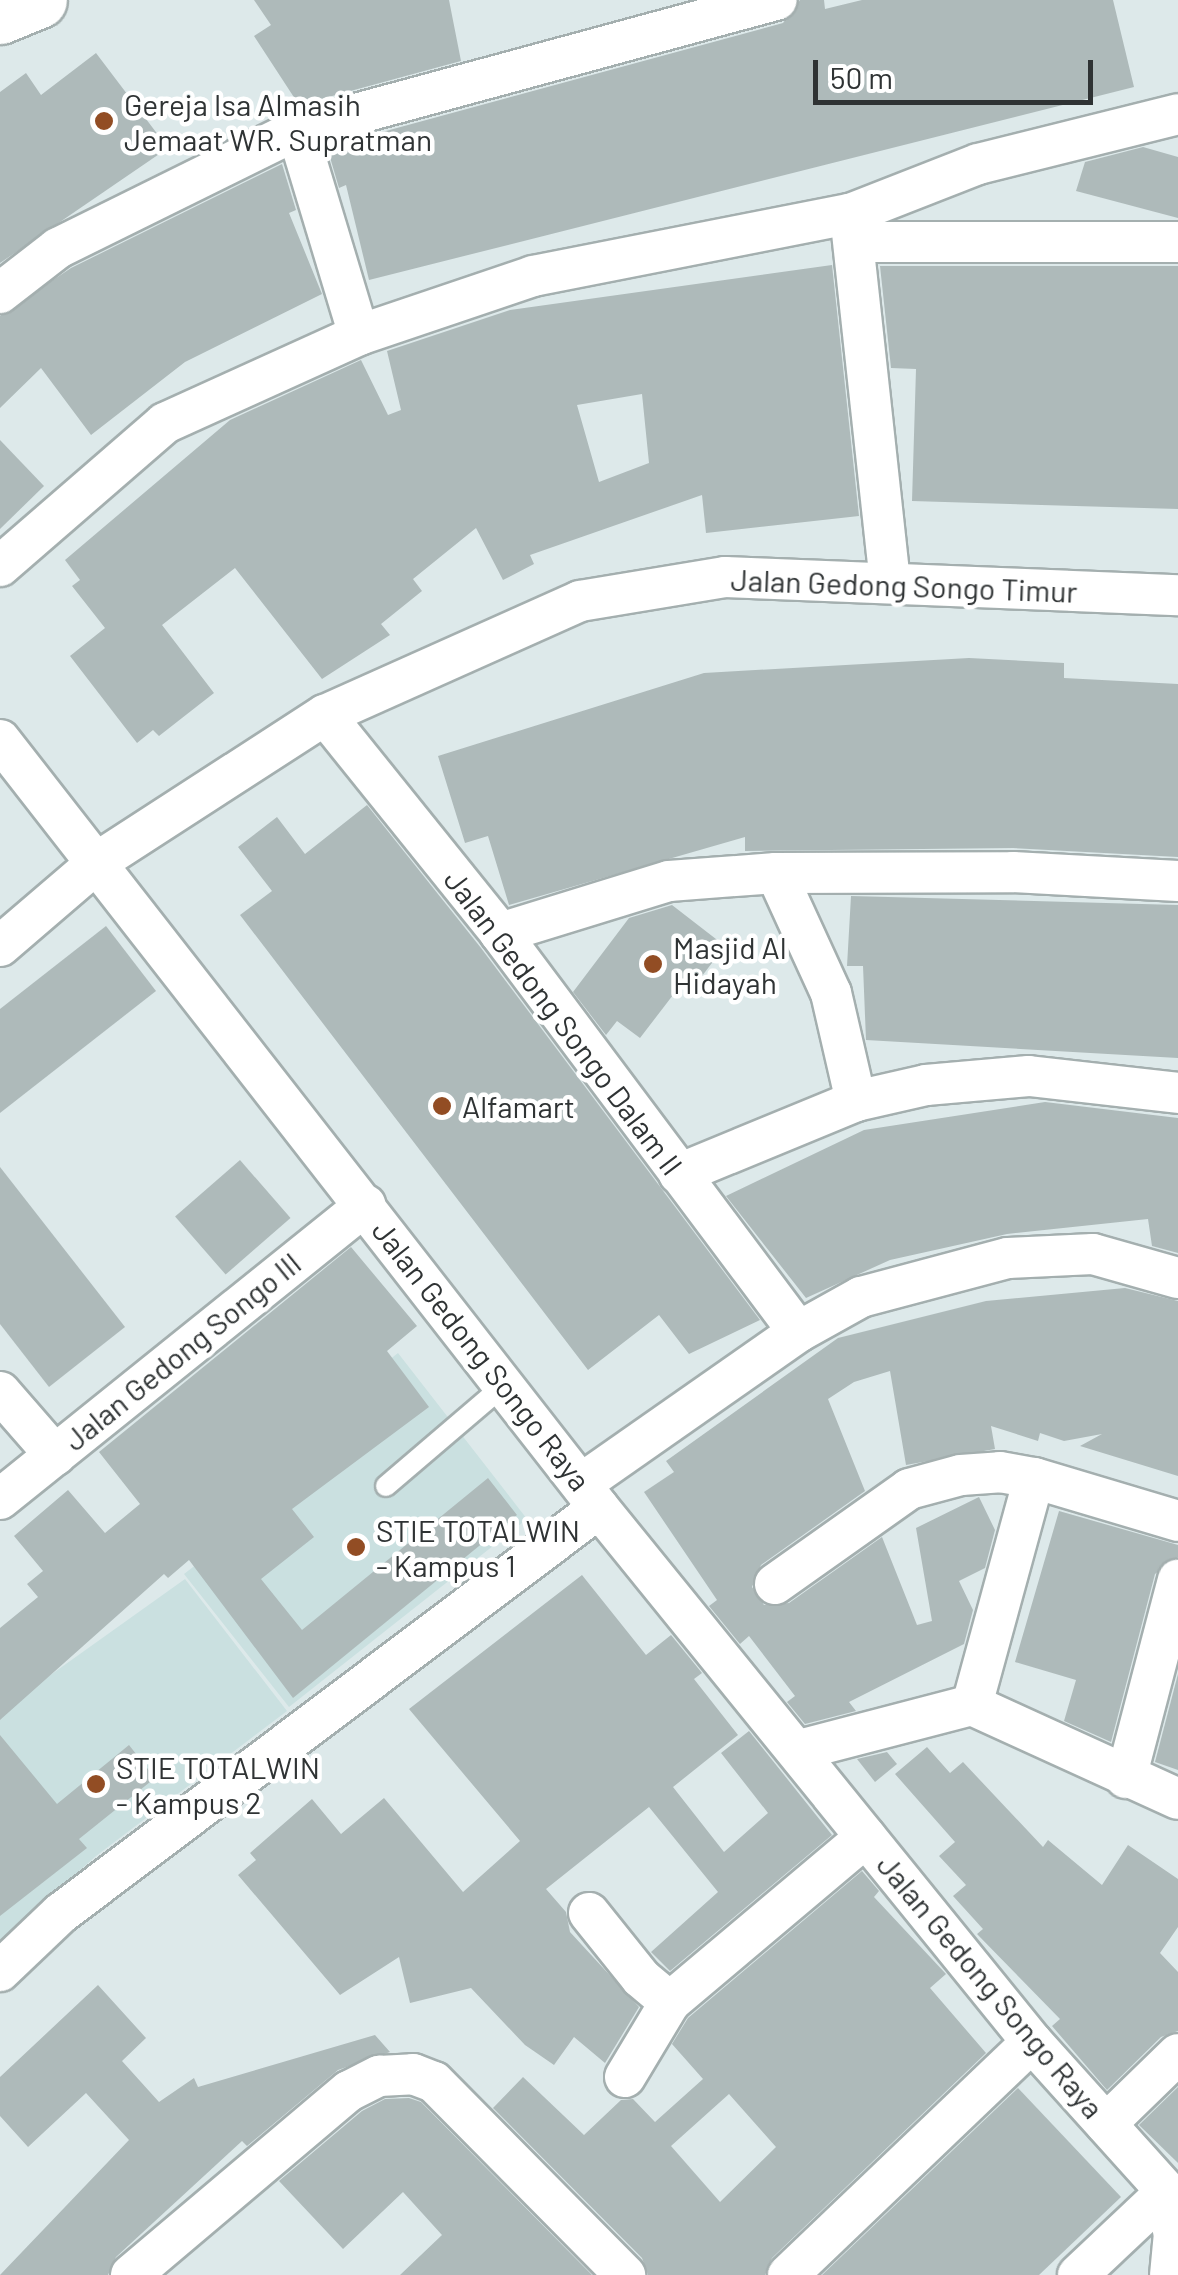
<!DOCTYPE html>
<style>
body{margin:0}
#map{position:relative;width:1178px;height:2275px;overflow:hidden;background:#dde9ea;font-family:Barlow,sans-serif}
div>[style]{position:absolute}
.built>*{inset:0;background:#cae0e0}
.building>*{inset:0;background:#aebaba;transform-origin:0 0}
.roads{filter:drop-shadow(2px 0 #a4afaf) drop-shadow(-2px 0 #a4afaf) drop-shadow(0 2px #a4afaf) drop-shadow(0 -2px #a4afaf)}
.service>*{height:20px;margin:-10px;padding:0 10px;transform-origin:10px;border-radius:10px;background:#fff}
.minor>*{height:40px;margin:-20px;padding:0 20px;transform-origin:20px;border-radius:20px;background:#fff}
.secondary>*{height:55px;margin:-27.5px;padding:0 27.5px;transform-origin:27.5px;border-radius:27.5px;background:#fff}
.dots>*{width:28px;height:28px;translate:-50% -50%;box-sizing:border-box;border:5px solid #fff;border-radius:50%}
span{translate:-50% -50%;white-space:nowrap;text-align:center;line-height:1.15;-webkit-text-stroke:9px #fff;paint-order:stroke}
.poi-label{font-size:30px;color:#2f3334}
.left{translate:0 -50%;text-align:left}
.street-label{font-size:30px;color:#2f3334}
.scale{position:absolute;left:813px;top:60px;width:280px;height:45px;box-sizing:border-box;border:5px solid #2f3334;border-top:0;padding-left:12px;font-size:30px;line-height:35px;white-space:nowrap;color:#2f3334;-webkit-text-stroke:8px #fff;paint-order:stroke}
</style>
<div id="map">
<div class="built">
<i style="clip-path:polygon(398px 1353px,527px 1519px,289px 1707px,184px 1574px,281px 1499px,256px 1466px)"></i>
<i style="clip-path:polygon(185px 1579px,287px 1711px,96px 1856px,0 1941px,0 1711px)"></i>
</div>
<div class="building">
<i style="clip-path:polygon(254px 0,449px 0,461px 61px,299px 105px,254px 36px,271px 25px)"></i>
<i style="clip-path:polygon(800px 0,824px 0,825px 9px,862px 0,1113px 0,1134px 87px,369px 280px,346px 185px,339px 188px,327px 147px,783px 23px)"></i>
<i style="clip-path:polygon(96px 53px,168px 148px,0 263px,0 92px,26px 73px,41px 95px)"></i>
<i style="clip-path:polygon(1143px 147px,1178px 157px,1178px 218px,1076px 191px,1085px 162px)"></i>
<i style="clip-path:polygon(282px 164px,296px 210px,289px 213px,322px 294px,185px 362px,91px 435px,41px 368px,0 408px,0 316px,71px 268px)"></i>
<i style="clip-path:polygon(evenodd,832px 265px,859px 516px,706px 533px,702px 495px,530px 555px,534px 564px,503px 580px,476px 528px,413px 579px,422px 591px,381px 624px,390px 635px,322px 679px,235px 568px,162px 625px,214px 693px,159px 736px,153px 730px,137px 743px,70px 656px,105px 628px,72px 586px,80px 580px,65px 560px,230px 420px,361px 360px,388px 415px,401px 410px,387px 351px,510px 310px,832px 265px,642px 394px,649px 463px,599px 482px,577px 405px,642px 394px)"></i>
<i style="clip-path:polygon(880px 266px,1178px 266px,1178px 509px,912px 501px,916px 369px,891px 368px)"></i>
<i style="clip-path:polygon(0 440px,44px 486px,0 529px)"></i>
<i style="clip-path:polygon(969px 658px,1064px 663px,1064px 678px,1178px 684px,1178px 857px,1013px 848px,745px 851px,745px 837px,509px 905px,488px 836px,465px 843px,438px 756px,704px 673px)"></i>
<i style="clip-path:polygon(367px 805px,481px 948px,760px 1320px,689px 1354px,659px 1315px,588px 1370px,240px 915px,272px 891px,238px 847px,277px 817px,305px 854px)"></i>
<i style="clip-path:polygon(851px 896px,1178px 905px,1178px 1058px,866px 1040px,863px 966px,847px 966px)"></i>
<i style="clip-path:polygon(672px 905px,725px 946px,692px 989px,683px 982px,640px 1038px,617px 1021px,606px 1035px,573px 992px,629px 918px)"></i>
<i style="clip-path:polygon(106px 926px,156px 991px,0 1113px,0 1009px)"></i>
<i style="clip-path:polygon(1045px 1102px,1178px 1118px,1178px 1253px,1152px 1246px,1148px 1219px,1007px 1234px,890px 1260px,806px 1298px,726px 1196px,864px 1130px)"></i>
<i style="left:240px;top:1160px;width:77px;height:86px;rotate:49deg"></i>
<i style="clip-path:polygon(0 1167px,125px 1327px,49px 1387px,0 1324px)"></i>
<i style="clip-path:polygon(351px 1247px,417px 1326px,387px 1351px,429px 1407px,292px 1509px,314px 1537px,261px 1579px,302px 1630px,488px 1478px,517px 1515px,293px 1698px,189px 1560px,168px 1578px,164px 1574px,0 1720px,0 1628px,38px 1597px,27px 1584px,43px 1571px,14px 1536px,68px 1490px,105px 1533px,140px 1504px,99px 1452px)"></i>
<i style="clip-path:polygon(1125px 1288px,1178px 1301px,1178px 1476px,1080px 1446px,1102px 1434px,1064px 1441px,1040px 1433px,1038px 1441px,991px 1426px,995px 1449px,906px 1465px,890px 1371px,854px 1382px,828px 1399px,865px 1491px,761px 1565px,752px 1587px,764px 1605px,789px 1603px,882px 1537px,917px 1625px,932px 1621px,916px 1528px,979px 1497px,995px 1530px,985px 1568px,959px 1581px,973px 1610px,964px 1644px,849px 1702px,856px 1711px,805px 1724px,787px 1702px,795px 1696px,749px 1636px,740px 1644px,709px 1606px,717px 1600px,644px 1492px,674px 1472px,666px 1461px,838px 1338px,986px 1301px)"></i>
<i style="clip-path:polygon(1059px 1511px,1178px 1545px,1178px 1557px,1155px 1574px,1111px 1742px,1064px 1721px,1076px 1680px,1015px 1662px)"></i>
<i style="clip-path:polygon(582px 1575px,646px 1655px,671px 1635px,702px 1673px,694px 1679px,738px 1735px,673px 1787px,724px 1852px,768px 1813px,721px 1753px,749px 1731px,832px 1835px,670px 1971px,651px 1952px,718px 1892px,649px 1807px,546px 1889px,566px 1912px,570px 1932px,639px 2007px,605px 2063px,574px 2037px,554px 2065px,525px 2045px,471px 1988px,410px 2003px,399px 1957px,340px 1995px,238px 1875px,256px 1860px,250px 1853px,312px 1799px,341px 1834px,384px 1798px,463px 1892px,520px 1841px,409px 1709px)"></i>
<i style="clip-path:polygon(1178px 1674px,1178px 1770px,1155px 1762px)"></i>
<i style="clip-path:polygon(0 1735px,57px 1804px,129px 1745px,155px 1778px,79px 1839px,87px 1848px,0 1916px)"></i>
<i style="clip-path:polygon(927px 1747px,950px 1773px,963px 1762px,1043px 1847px,1048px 1840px,1102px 1885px,1128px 1845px,1178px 1879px,1178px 1927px,1160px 1953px,1178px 1972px,1178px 2031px,1161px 2037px,1107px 2090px,1052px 2026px,1060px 2019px,977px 1934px,983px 1929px,953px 1896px,966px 1885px,939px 1856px,955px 1842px,895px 1774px)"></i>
<i style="clip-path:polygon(887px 1752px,897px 1764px,875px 1782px,857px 1759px)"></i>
<i style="clip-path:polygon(evenodd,862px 1871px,879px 1891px,874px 1897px,946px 1974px,930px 1988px,986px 2053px,772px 2258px,765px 2275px,648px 2275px,642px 2258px,493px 2108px,523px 2077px,584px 2135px,621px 2100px,633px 2099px,655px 2122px,703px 2079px,672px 2044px,688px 2018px,862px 1871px,729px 2094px,776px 2147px,720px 2202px,671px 2146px,729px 2094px)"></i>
<i style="clip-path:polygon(98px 1985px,146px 2038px,122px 2061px,159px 2102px,194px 2078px,198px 2087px,375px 2035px,390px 2052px,338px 2070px,247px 2146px,242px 2141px,116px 2257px,108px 2275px,0 2275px,129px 2140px,86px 2093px,28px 2147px,0 2116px,0 2077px)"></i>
<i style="clip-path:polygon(1178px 2087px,1178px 2163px,1139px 2125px)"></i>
<i style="clip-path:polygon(1018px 2088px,1121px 2197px,1039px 2275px,822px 2275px)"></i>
<i style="clip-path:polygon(409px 2098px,421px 2102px,592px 2275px,400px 2275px,442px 2235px,403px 2192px,343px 2249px,279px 2181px,362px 2111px,385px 2099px)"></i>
</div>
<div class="roads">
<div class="service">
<i style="left:386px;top:1486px;width:153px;rotate:-40.5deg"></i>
</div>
<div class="minor">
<i style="left:297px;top:130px;width:214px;rotate:73.2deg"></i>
<i style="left:850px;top:214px;width:370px;rotate:83.8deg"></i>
<i style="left:855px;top:242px;width:323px"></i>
<i style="left:0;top:293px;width:73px;rotate:-37.8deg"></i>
<i style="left:58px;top:248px;width:267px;rotate:-26.3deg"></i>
<i style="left:297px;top:130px;width:497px;rotate:-15.2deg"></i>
<i style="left:0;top:566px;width:218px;rotate:-40.9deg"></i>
<i style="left:165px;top:423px;width:213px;rotate:-24.4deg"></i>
<i style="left:359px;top:335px;width:184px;rotate:-18.7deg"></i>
<i style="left:533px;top:276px;width:323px;rotate:-11.1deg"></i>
<i style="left:850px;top:214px;width:137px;rotate:-21.3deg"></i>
<i style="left:978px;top:164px;width:206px;rotate:-14deg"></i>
<i style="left:325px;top:715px;width:280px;rotate:51.2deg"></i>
<i style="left:500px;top:933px;width:498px;rotate:53.2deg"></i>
<i style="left:0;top:740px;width:974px;rotate:52.05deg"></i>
<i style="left:599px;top:1508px;width:687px;rotate:50.96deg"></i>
<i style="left:1032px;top:2042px;width:218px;rotate:48deg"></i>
<i style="left:776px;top:873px;width:132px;rotate:65.4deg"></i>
<i style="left:831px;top:993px;width:111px;rotate:77deg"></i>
<i style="left:500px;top:933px;width:177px;rotate:-17.1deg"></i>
<i style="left:669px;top:881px;width:107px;rotate:-4.3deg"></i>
<i style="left:776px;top:873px;width:237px;rotate:-0.2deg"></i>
<i style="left:1013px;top:872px;width:165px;rotate:3.1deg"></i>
<i style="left:0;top:946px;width:130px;rotate:-40.6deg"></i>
<i style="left:99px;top:861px;width:269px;rotate:-32.9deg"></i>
<i style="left:325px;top:715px;width:279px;rotate:-24.1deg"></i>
<i style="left:580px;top:601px;width:147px;rotate:-9.4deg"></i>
<i style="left:725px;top:577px;width:453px;rotate:2.3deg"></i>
<i style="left:679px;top:1174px;width:191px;rotate:-22.4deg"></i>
<i style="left:856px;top:1101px;width:72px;rotate:-12.9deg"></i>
<i style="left:926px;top:1085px;width:103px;rotate:-5deg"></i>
<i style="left:1029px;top:1076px;width:150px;rotate:6.5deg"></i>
<i style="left:0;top:1392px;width:84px;rotate:48.9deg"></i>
<i style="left:581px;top:1484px;width:265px;rotate:-35deg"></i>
<i style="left:798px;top:1332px;width:72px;rotate:-29.1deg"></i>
<i style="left:861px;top:1297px;width:152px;rotate:-14.9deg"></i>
<i style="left:1008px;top:1258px;width:85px;rotate:-2.7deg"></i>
<i style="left:1093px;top:1254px;width:88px;rotate:15.8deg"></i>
<i style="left:0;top:1499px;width:469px;rotate:-38.8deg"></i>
<i style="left:775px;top:1584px;width:164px;rotate:-35.3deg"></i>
<i style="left:909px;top:1489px;width:54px;rotate:-15.1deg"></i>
<i style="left:961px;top:1475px;width:39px;rotate:-4deg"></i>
<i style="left:1000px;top:1472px;width:35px;rotate:10deg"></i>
<i style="left:1034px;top:1478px;width:150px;rotate:16.6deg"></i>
<i style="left:972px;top:1705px;width:226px;rotate:24.5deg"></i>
<i style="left:799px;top:1750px;width:179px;rotate:-14.6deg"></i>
<i style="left:972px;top:1705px;width:235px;rotate:-74.7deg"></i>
<i style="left:1126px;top:1778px;width:205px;rotate:-75.3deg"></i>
<i style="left:589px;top:1913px;width:83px;rotate:51.3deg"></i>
<i style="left:641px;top:1978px;width:38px;rotate:40deg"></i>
<i style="left:0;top:1971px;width:84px;rotate:-43.6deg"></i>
<i style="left:61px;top:1913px;width:673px;rotate:-36.97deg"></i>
<i style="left:625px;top:2077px;width:87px;rotate:-59deg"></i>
<i style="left:670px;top:2002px;width:256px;rotate:-40.1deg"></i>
<i style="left:1106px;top:2124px;width:100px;rotate:-44.2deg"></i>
<i style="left:1163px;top:2195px;width:40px;rotate:74deg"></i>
<i style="left:1174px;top:2233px;width:42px;rotate:95.4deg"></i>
<i style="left:131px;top:2275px;width:285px;rotate:-40.2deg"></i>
<i style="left:349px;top:2091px;width:34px;rotate:-27deg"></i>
<i style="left:379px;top:2076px;width:34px;rotate:-3deg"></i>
<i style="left:413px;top:2074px;width:22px;rotate:21deg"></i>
<i style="left:434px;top:2082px;width:272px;rotate:45.3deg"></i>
<i style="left:788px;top:2275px;width:337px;rotate:-43.7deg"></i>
<i style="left:1078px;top:2275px;width:117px;rotate:-43.3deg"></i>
</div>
<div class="secondary">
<i style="left:0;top:16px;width:42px;rotate:-22.3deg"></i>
</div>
</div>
<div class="dots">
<i style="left:104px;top:121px;background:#924d24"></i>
<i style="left:653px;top:964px;background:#924d24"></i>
<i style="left:442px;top:1106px;background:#924d24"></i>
<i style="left:356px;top:1547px;background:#924d24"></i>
<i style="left:96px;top:1784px;background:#924d24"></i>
</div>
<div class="poi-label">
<span class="left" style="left:124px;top:121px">Gereja Isa Almasih<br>Jemaat WR. Supratman</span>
<span class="left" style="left:673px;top:964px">Masjid Al<br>Hidayah</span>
<span class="left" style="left:462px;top:1106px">Alfamart</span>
<span class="left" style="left:376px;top:1547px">STIE TOTALWIN<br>- Kampus 1</span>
<span class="left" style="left:116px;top:1784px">STIE TOTALWIN<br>- Kampus 2</span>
</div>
<div class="street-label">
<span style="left:904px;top:585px;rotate:2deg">Jalan Gedong Songo Timur</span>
<span style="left:564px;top:1022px;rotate:53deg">Jalan Gedong Songo Dalam II</span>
<span style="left:182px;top:1351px;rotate:-39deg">Jalan Gedong Songo III</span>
<span style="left:482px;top:1355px;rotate:52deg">Jalan Gedong Songo Raya</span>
<span style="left:991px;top:1986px;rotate:50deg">Jalan Gedong Songo Raya</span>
</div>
<div class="scale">50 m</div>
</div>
